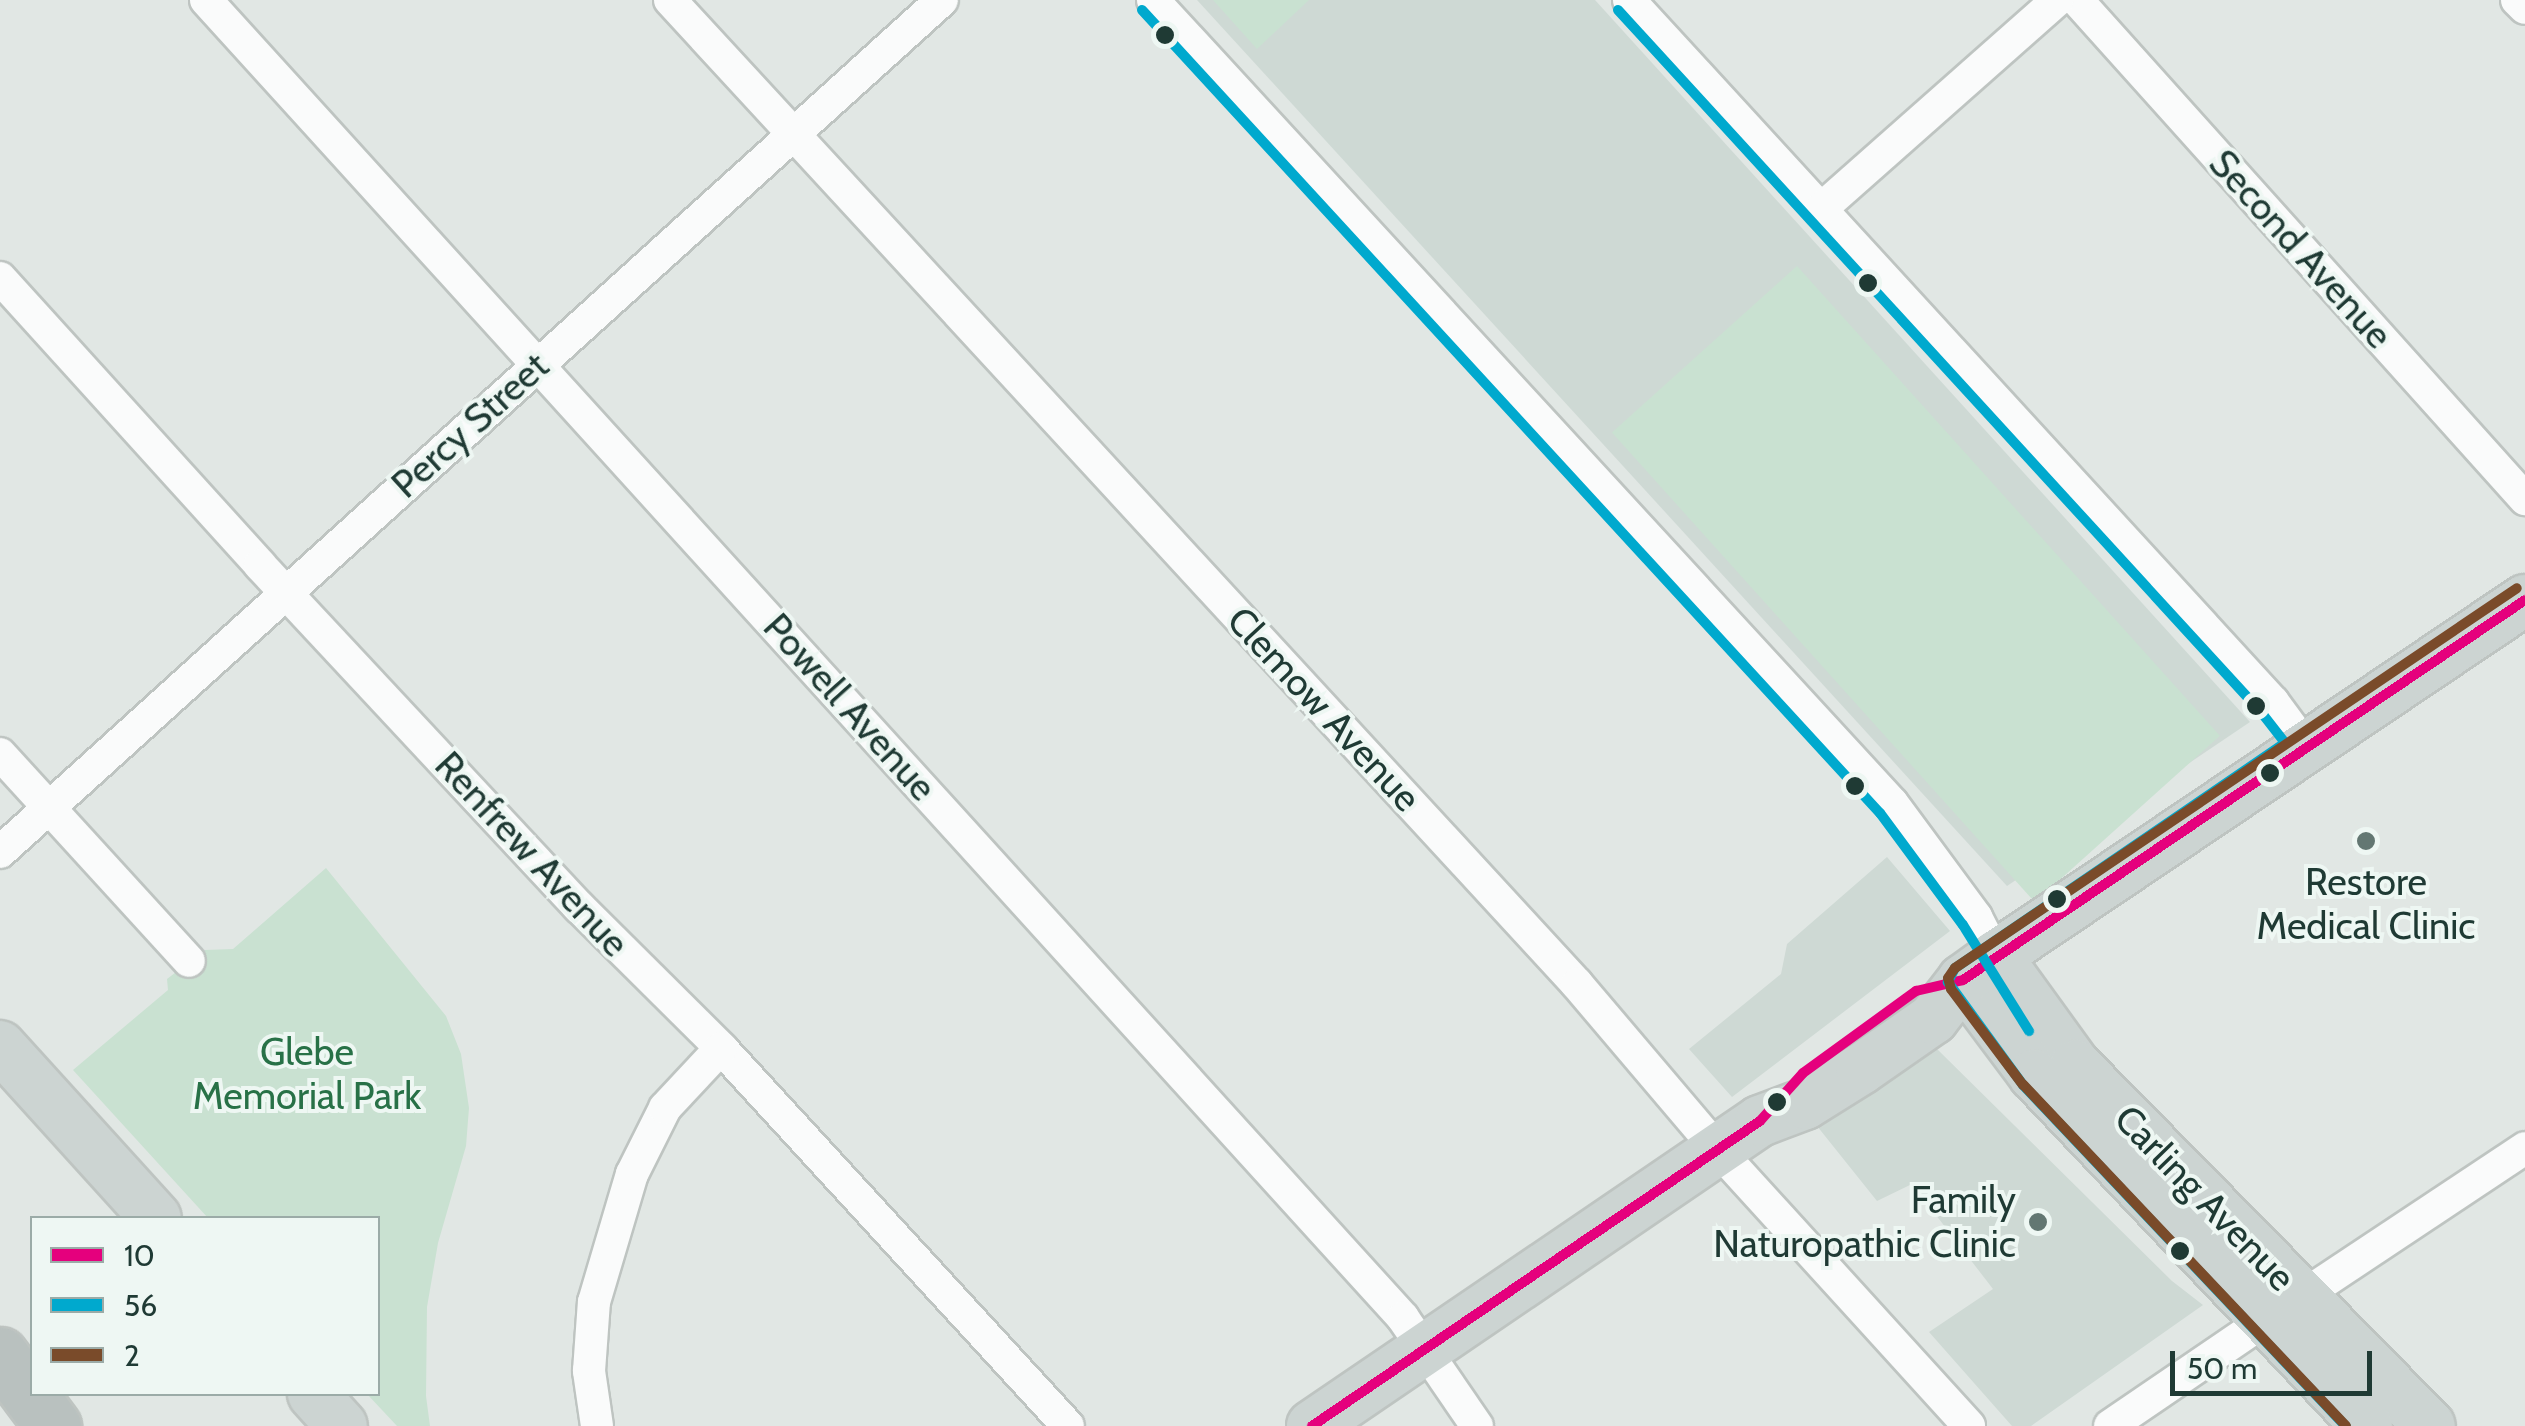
<!DOCTYPE html>
<style>
body{margin:0}
#map{position:relative;width:2525px;height:1426px;overflow:hidden;background:#e1e7e4;font-family:Cabin,sans-serif}
div>[style]{position:absolute}
.built>*{inset:0;background:#ced9d4}
.green>*{inset:0;background:#c9e1d1;transform-origin:0 0}
.roads{filter:drop-shadow(2px 0 #bec4c1) drop-shadow(-2px 0 #bec4c1) drop-shadow(0 2px #bec4c1) drop-shadow(0 -2px #bec4c1)}
.street>*{height:32px;margin:-16px;padding:0 16px;transform-origin:16px;border-radius:16px;background:#fafbfb}
.primary>*{height:50px;margin:-25px;padding:0 25px;transform-origin:25px;border-radius:25px;background:#ccd4d2}
.highway>*{height:55px;margin:-27.5px;padding:0 27.5px;transform-origin:27.5px;border-radius:27.5px;background:#b9c1bf}
.bus-1>*{height:10px;margin:-5px;padding:0 5px;transform-origin:5px;border-radius:5px;background:#e5007d}
.bus-2>*{height:10px;margin:-5px;padding:0 5px;transform-origin:5px;border-radius:5px;background:#00a9ce}
.bus-3>*{height:10px;margin:-5px;padding:0 5px;transform-origin:5px;border-radius:5px;background:#7a4b2a}
.dots>*{width:28px;height:28px;translate:-50% -50%;box-sizing:border-box;border:5px solid #eef7f3;border-radius:50%}
span{translate:-50% -50%;white-space:nowrap;text-align:center;line-height:1.15;-webkit-text-stroke:8px #eef7f3;paint-order:stroke}
.street-label{font-size:38px;color:#1f3a34}
.poi-label{font-size:38px;color:#1f3a34}
.right{translate:-100% -50%;text-align:right}
.park-label{font-size:38px;color:#287147}
.legend{position:absolute;left:30px;top:1216px;width:350px;height:180px;box-sizing:border-box;background:#eef7f3;border:2px solid #9baba7;margin:0;padding:12px 18px;list-style:none;font-size:30px;color:#1f3a34}
.legend li{display:flex;align-items:center;gap:20px;height:50px}
.legend b{width:50px;border:2px solid #9baba7}
.scale{position:absolute;left:2170px;top:1351px;width:202px;height:45px;box-sizing:border-box;border:5px solid #1f3a34;border-top:0;padding-left:12px;font-size:30px;line-height:35px;white-space:nowrap;color:#1f3a34;-webkit-text-stroke:8px #eef7f3;paint-order:stroke}
</style>
<div id="map">
<div class="built">
<i style="clip-path:polygon(1197px 0,1595px 0,2250px 722px,2007px 886px)"></i>
<i style="clip-path:polygon(1887px 857px,1950px 931px,1732px 1097px,1689px 1049px,1781px 974px,1787px 944px)"></i>
<i style="clip-path:polygon(1937px 1049px,2172px 1281px,2203px 1305px,2031px 1426px,2012px 1426px,1929px 1332px,1993px 1289px,1912px 1184px,1877px 1201px,1817px 1126px)"></i>
</div>
<div class="green">
<i style="clip-path:polygon(1213px 0,1309px 0,1257px 49px)"></i>
<i style="left:1797px;top:266px;width:632px;height:249px;rotate:48deg"></i>
<i style="clip-path:polygon(326px 868px,446px 1016px,461px 1054px,469px 1108px,466px 1146px,438px 1243px,427px 1307px,426px 1396px,430px 1426px,397px 1426px,367px 1394px,378px 1394px,378px 1218px,208px 1218px,73px 1070px,168px 990px,167px 979px,205px 950px,233px 949px)"></i>
</div>
<div class="roads">
<div class="street">
<i style="left:206px;top:0;width:1780px;rotate:47.75deg"></i>
<i style="left:1403px;top:1318px;width:131px;rotate:55.6deg"></i>
<i style="left:670px;top:0;width:1338px;rotate:47.33deg"></i>
<i style="left:1577px;top:984px;width:218px;rotate:49.7deg"></i>
<i style="left:1718px;top:1150px;width:373px;rotate:47.7deg"></i>
<i style="left:1153px;top:0;width:1091px;rotate:47.38deg"></i>
<i style="left:1892px;top:803px;width:142px;rotate:53.6deg"></i>
<i style="left:1976px;top:917px;width:44px;rotate:62.9deg"></i>
<i style="left:1629px;top:0;width:953px;rotate:47.47deg"></i>
<i style="left:2273px;top:702px;width:56px;rotate:53.7deg"></i>
<i style="left:2077px;top:0;width:671px;rotate:48.08deg"></i>
<i style="left:2517px;top:0;width:11px;rotate:45deg"></i>
<i style="left:1820px;top:210px;width:317px;rotate:-41.5deg"></i>
<i style="left:0;top:278px;width:387px;rotate:47.8deg"></i>
<i style="left:260px;top:565px;width:468px;rotate:47deg"></i>
<i style="left:579px;top:907px;width:200px;rotate:44.8deg"></i>
<i style="left:721px;top:1048px;width:513px;rotate:47.45deg"></i>
<i style="left:0;top:754px;width:280px;rotate:47.6deg"></i>
<i style="left:0;top:852px;width:1270px;rotate:-42.13deg"></i>
<i style="left:2301px;top:1297px;width:269px;rotate:-33.6deg"></i>
<i style="left:597px;top:1426px;width:56px;rotate:-98.3deg"></i>
<i style="left:589px;top:1371px;width:69px;rotate:-85.9deg"></i>
<i style="left:594px;top:1302px;width:134px;rotate:-73.5deg"></i>
<i style="left:632px;top:1174px;width:74px;rotate:-63.4deg"></i>
<i style="left:665px;top:1108px;width:82px;rotate:-47deg"></i>
<i style="left:2110px;top:1426px;width:186px;rotate:-34.3deg"></i>
</div>
<div class="primary">
<i style="left:1996px;top:956px;width:135px;rotate:54.1deg"></i>
<i style="left:2075px;top:1065px;width:506px;rotate:45.48deg"></i>
<i style="left:1963px;top:980px;width:119px;rotate:53.2deg"></i>
<i style="left:2034px;top:1075px;width:484px;rotate:46.5deg"></i>
<i style="left:0;top:1046px;width:232px;rotate:47.8deg"></i>
<i style="left:313px;top:1394px;width:43px;rotate:47.8deg"></i>
<i style="left:1312px;top:1426px;width:542px;rotate:-34.25deg"></i>
<i style="left:1760px;top:1121px;width:48px;rotate:-20.7deg"></i>
<i style="left:1805px;top:1104px;width:66px;rotate:-32deg"></i>
<i style="left:1861px;top:1069px;width:88px;rotate:-34.8deg"></i>
<i style="left:1933px;top:1019px;width:49px;rotate:-52.4deg"></i>
<i style="left:1963px;top:980px;width:41px;rotate:-36deg"></i>
<i style="left:1996px;top:956px;width:638px;rotate:-33.94deg"></i>
</div>
<div class="highway">
<i style="left:0;top:1355px;width:89px;rotate:53.3deg"></i>
</div>
</div>
<div class="bus-1">
<i style="left:1312px;top:1426px;width:542px;rotate:-34.25deg"></i>
<i style="left:1760px;top:1121px;width:64px;rotate:-48.1deg"></i>
<i style="left:1803px;top:1073px;width:140px;rotate:-36deg"></i>
<i style="left:1916px;top:991px;width:48px;rotate:-13.2deg"></i>
<i style="left:1963px;top:980px;width:678px;rotate:-34.06deg"></i>
</div>
<div class="bus-2">
<i style="left:1142px;top:10px;width:1091px;rotate:47.42deg"></i>
<i style="left:1880px;top:813px;width:139px;rotate:53.5deg"></i>
<i style="left:1963px;top:925px;width:125px;rotate:58.1deg"></i>
<i style="left:1618px;top:10px;width:952px;rotate:47.51deg"></i>
<i style="left:2261px;top:712px;width:39px;rotate:52deg"></i>
<i style="left:2285px;top:743px;width:399px;rotate:145.7deg"></i>
<i style="left:1955px;top:968px;width:16px;rotate:117deg"></i>
<i style="left:1948px;top:982px;width:127px;rotate:53.9deg"></i>
<i style="left:2023px;top:1085px;width:470px;rotate:46.6deg"></i>
</div>
<div class="bus-3">
<i style="left:2346px;top:1426px;width:470px;rotate:-133.4deg"></i>
<i style="left:2023px;top:1085px;width:120px;rotate:-126.9deg"></i>
<i style="left:1951px;top:989px;width:11px;rotate:-105deg"></i>
<i style="left:1948px;top:978px;width:12px;rotate:-55deg"></i>
<i style="left:1955px;top:968px;width:678px;rotate:-34.06deg"></i>
</div>
<div class="dots">
<i style="left:1165px;top:35px;background:#1f3a34"></i>
<i style="left:1868px;top:283px;background:#1f3a34"></i>
<i style="left:2256px;top:706px;background:#1f3a34"></i>
<i style="left:2270px;top:773px;background:#1f3a34"></i>
<i style="left:1855px;top:786px;background:#1f3a34"></i>
<i style="left:2366px;top:841px;background:#637772"></i>
<i style="left:2057px;top:899px;background:#1f3a34"></i>
<i style="left:1777px;top:1102px;background:#1f3a34"></i>
<i style="left:2038px;top:1222px;background:#637772"></i>
<i style="left:2180px;top:1251px;background:#1f3a34"></i>
</div>
<div class="street-label">
<span style="left:2301px;top:249px;rotate:48deg">Second Avenue</span>
<span style="left:470px;top:425px;rotate:-42deg">Percy Street</span>
<span style="left:850px;top:707px;rotate:48deg">Powell Avenue</span>
<span style="left:1324px;top:709px;rotate:47deg">Clemow Avenue</span>
<span style="left:532px;top:854px;rotate:47deg">Renfrew Avenue</span>
<span style="left:2205px;top:1198px;rotate:46deg">Carling Avenue</span>
</div>
<div class="poi-label">
<span style="left:2366px;top:904px">Restore<br>Medical Clinic</span>
<span class="right" style="left:2016px;top:1222px">Family<br>Naturopathic Clinic</span>
</div>
<div class="park-label">
<span style="left:307px;top:1074px">Glebe<br>Memorial Park</span>
</div>
<ul class="legend">
<li><b style="height:12px;background:#e5007d"></b>10</li>
<li><b style="height:12px;background:#00a9ce"></b>56</li>
<li><b style="height:12px;background:#7a4b2a"></b>2</li>
</ul>
<div class="scale">50 m</div>
</div>
